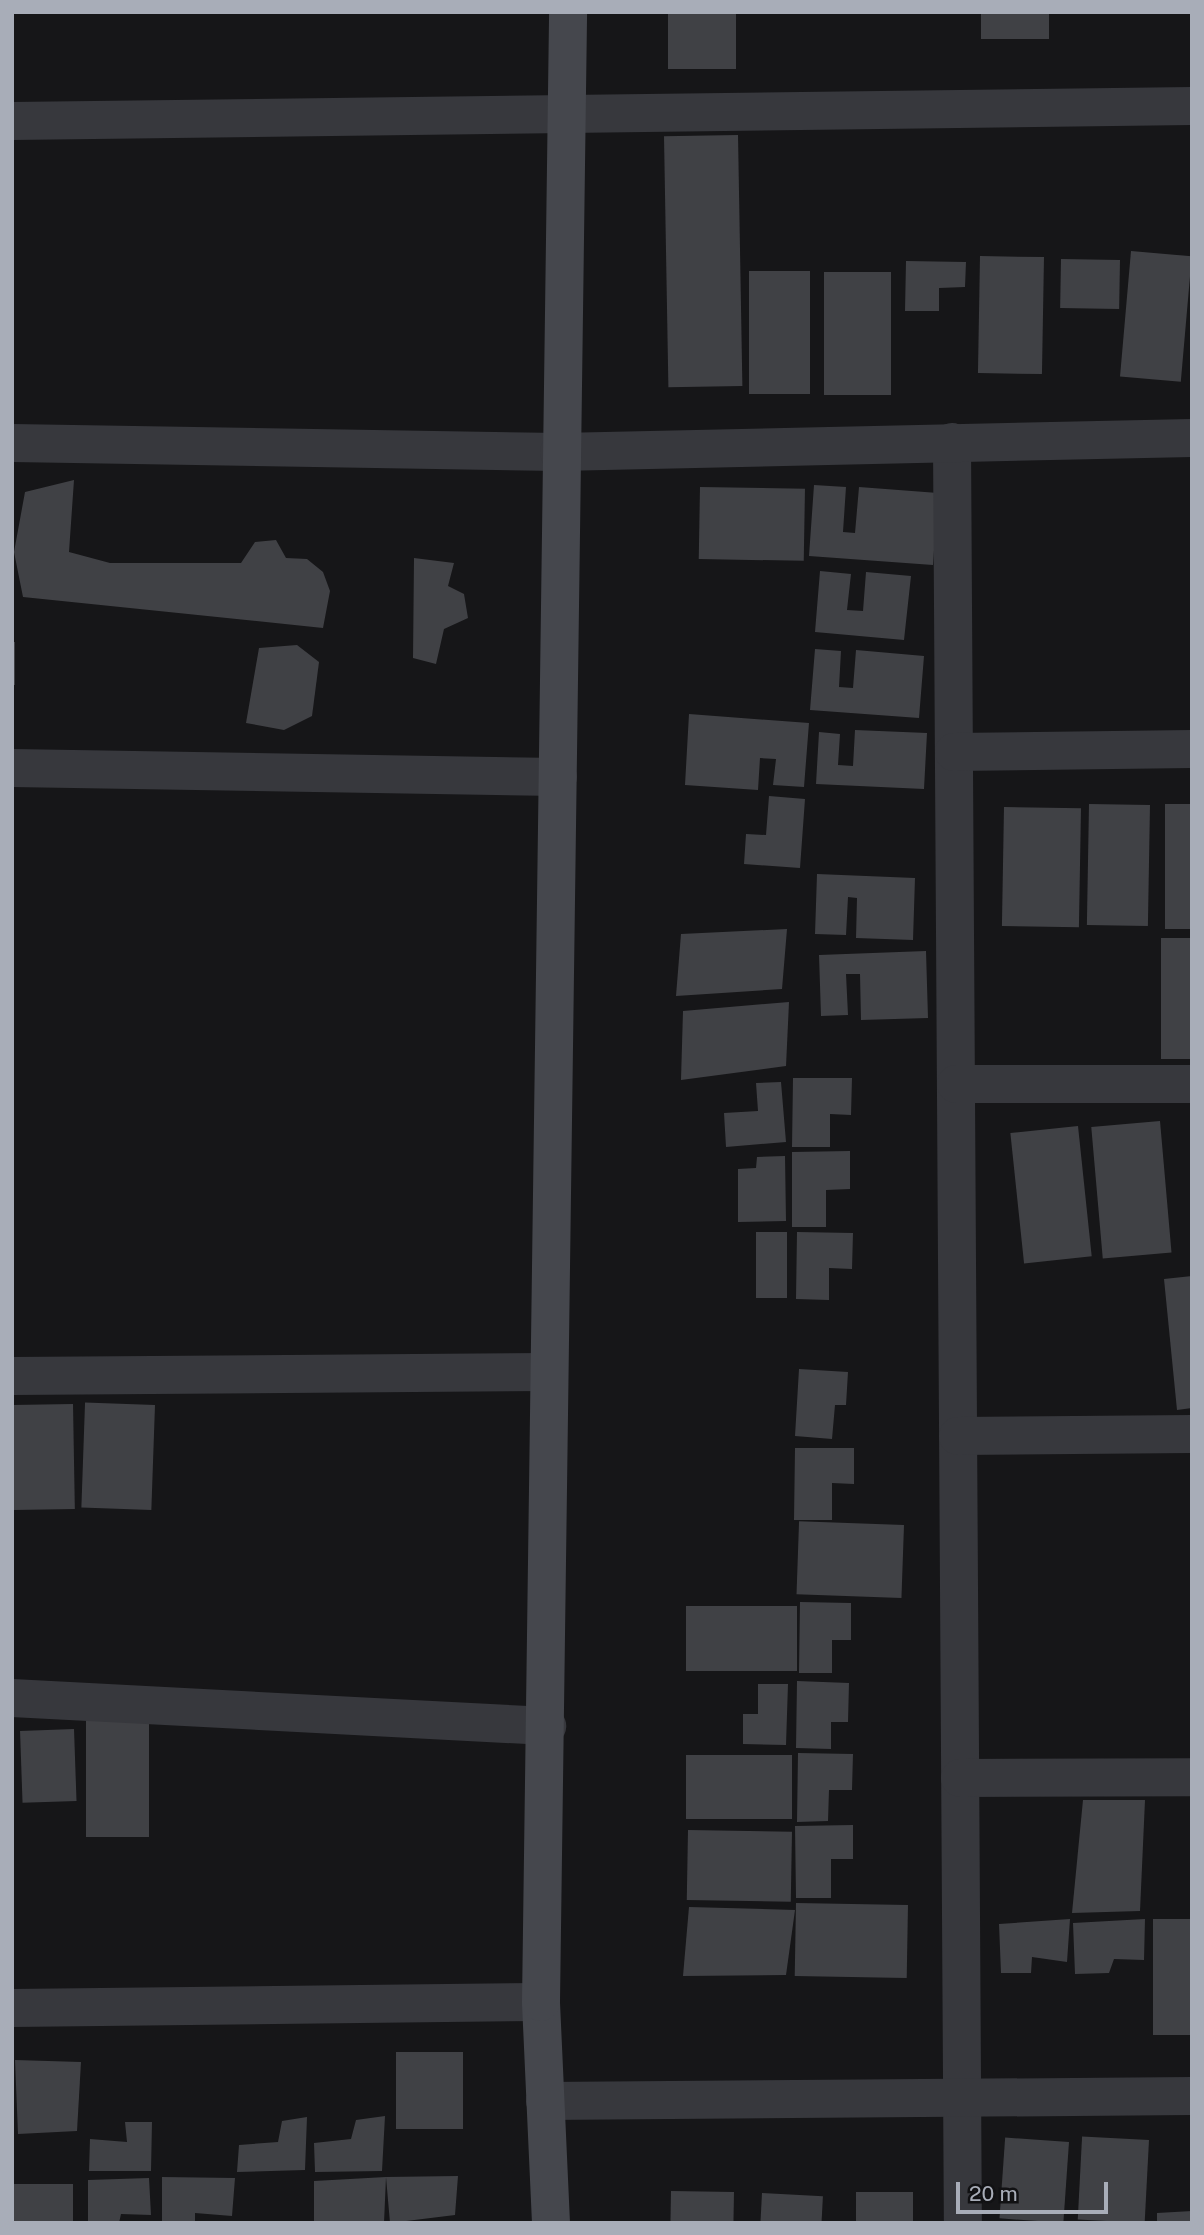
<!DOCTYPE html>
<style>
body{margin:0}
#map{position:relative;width:1204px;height:2235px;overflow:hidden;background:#161618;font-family:"Public Sans",sans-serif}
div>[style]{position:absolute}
.building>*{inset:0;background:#404145;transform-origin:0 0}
.street>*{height:38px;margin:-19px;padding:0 19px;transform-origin:19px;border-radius:19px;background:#37383d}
.secondary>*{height:38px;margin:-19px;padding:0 19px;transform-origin:19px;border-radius:19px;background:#45474d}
span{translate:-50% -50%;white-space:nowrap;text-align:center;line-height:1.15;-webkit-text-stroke:7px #111113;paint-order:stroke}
.frame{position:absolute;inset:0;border:14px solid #a8adb8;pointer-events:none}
.scale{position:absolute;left:956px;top:2182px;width:152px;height:32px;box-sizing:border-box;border:4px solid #a8adb8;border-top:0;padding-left:9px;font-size:21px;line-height:24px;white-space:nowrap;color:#a8adb8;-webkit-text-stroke:5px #111113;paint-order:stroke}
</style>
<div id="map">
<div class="building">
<i style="left:668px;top:12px;width:68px;height:57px"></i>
<i style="left:981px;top:12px;width:68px;height:27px"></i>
<i style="left:738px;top:135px;width:251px;height:74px;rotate:89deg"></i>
<i style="left:1131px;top:251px;width:61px;height:126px;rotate:5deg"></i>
<i style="left:980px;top:256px;width:64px;height:117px;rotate:1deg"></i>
<i style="left:1061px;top:259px;width:59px;height:49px;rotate:1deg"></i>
<i style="clip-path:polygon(906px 261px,966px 262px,965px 287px,939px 288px,939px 311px,905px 311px)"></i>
<i style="left:749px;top:271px;width:61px;height:123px"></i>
<i style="left:824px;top:272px;width:67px;height:123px"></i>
<i style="clip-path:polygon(74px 480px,69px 552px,110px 563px,241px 563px,255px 542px,276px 540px,286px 558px,307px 559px,323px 572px,330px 591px,323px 628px,23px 597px,14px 552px,25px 492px)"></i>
<i style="clip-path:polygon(814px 485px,846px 487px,843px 532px,855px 533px,859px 487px,938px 493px,933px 565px,809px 556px)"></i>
<i style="left:700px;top:487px;width:105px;height:72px;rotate:1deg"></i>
<i style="clip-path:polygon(414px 558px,454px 563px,448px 586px,464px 594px,468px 618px,444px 629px,436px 664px,413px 658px)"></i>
<i style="clip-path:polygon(820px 571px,851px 574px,847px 610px,863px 611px,866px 572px,911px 576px,904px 640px,815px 632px)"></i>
<i style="left:12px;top:642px;width:3px;height:43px"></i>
<i style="clip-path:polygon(297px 645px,319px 662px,312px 716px,284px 730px,246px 723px,259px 648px)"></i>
<i style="clip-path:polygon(815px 649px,841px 651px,839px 687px,853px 688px,856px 650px,924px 656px,919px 718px,810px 710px)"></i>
<i style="clip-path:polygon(689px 714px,809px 723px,804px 787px,773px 785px,776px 759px,760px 758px,758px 790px,685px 785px)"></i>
<i style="clip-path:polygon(855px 730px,927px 733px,924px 789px,816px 784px,819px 732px,840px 734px,838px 765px,853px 766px)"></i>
<i style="clip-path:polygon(769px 796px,805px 799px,800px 868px,744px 864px,746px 834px,766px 835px)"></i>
<i style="left:1089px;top:804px;width:61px;height:121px;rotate:1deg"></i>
<i style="left:1165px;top:804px;width:27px;height:125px"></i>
<i style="left:1004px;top:807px;width:77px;height:119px;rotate:1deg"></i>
<i style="clip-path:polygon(817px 874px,915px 878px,913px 940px,856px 938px,857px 898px,848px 897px,846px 935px,815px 934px)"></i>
<i style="clip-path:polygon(787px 929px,782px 989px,676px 996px,681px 934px)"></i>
<i style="left:1161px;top:938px;width:31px;height:121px"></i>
<i style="clip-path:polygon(926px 951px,928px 1018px,861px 1020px,860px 974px,846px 974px,848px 1015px,821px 1016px,819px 955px)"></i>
<i style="clip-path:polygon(789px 1002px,786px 1066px,681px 1080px,683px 1011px)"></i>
<i style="clip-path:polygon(793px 1078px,852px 1078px,851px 1115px,830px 1114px,830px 1147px,792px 1147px)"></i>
<i style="clip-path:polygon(781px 1082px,786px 1142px,726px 1147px,724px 1113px,758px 1111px,756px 1083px)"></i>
<i style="left:1160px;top:1121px;width:132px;height:69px;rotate:85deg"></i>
<i style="left:1078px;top:1126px;width:131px;height:68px;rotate:84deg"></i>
<i style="clip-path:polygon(850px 1151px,850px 1189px,826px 1190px,826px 1227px,792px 1227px,792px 1152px)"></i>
<i style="clip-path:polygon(785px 1156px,786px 1221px,738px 1222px,738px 1169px,756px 1168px,757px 1157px)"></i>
<i style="left:756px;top:1232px;width:31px;height:66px"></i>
<i style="clip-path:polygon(797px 1232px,853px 1233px,852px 1269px,829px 1268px,829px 1300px,796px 1299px)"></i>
<i style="clip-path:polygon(1192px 1276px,1192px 1408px,1177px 1410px,1164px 1279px)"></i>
<i style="clip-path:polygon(799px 1369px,848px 1372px,846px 1405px,835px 1405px,832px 1439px,795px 1436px)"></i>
<i style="left:73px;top:1404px;width:105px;height:61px;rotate:89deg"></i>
<i style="left:155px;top:1405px;width:105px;height:70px;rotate:92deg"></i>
<i style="clip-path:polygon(795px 1448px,854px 1448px,854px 1484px,832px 1483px,832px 1520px,794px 1520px)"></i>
<i style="left:904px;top:1525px;width:73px;height:105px;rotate:92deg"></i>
<i style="clip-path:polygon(800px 1602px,851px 1603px,851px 1640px,832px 1640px,832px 1673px,799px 1673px)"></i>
<i style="left:686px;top:1606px;width:111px;height:65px"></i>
<i style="clip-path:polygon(797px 1681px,849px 1683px,848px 1722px,831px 1722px,831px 1749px,796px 1748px)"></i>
<i style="clip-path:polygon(758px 1684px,788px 1684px,786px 1745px,743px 1744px,743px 1714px,758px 1714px)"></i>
<i style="left:149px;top:1715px;width:122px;height:63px;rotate:90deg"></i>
<i style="left:74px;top:1729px;width:72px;height:54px;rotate:88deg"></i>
<i style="clip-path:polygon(798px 1753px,853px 1754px,852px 1790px,829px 1790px,828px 1821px,797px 1822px)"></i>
<i style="left:792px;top:1755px;width:64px;height:106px;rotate:90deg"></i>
<i style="clip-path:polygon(1083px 1800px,1145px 1800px,1140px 1911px,1072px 1913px)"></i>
<i style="clip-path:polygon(853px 1825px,853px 1859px,831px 1859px,831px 1898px,796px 1898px,795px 1826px)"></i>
<i style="left:688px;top:1830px;width:104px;height:70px;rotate:1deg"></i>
<i style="left:796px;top:1903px;width:112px;height:73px;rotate:1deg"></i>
<i style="clip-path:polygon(689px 1907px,795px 1910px,786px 1975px,683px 1976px)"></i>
<i style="clip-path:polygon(1070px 1919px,1067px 1962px,1032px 1957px,1031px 1973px,1001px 1973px,999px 1924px)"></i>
<i style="clip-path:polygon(1145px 1919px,1144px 1960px,1114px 1959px,1109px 1973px,1075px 1974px,1073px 1923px)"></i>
<i style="left:1153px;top:1919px;width:39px;height:116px"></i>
<i style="left:396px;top:2052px;width:67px;height:77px"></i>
<i style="clip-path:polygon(15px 2060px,81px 2062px,77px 2131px,18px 2134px)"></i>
<i style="clip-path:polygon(385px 2116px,382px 2171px,315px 2172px,314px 2143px,351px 2139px,356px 2120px)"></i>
<i style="clip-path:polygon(307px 2117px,305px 2170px,237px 2172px,239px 2145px,278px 2142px,282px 2121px)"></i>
<i style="clip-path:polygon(125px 2122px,152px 2122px,151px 2171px,89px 2171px,90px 2139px,127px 2142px)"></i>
<i style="left:1149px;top:2140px;width:83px;height:67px;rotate:93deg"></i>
<i style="left:1069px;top:2142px;width:81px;height:64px;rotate:94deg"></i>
<i style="clip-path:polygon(458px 2176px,455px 2215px,390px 2223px,386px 2177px,384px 2223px,314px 2223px,314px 2181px,386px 2177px)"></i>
<i style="clip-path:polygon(162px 2177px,235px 2178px,232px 2216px,195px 2213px,195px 2223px,162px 2223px)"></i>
<i style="clip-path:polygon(149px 2178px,151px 2215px,121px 2214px,119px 2223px,88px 2223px,88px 2180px)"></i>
<i style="left:12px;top:2184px;width:61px;height:39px"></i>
<i style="left:671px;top:2191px;width:63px;height:31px;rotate:1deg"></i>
<i style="left:913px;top:2192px;width:31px;height:57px;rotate:90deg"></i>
<i style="left:762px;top:2193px;width:61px;height:30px;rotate:3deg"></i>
<i style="clip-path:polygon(1192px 2211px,1192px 2223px,1157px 2223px,1157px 2213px)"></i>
</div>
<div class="street">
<i style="left:12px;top:121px;width:1180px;rotate:-0.73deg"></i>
<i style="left:952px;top:442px;width:1781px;rotate:89.65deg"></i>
<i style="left:12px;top:443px;width:547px;rotate:0.94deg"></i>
<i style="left:559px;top:452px;width:633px;rotate:-1.27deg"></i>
<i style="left:954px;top:752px;width:238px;rotate:-0.7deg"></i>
<i style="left:12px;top:768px;width:546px;rotate:0.94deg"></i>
<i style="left:956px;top:1084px;width:236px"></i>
<i style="left:12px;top:1376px;width:537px;rotate:-0.43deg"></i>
<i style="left:958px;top:1436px;width:234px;rotate:-0.5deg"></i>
<i style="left:12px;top:1698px;width:536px;rotate:3deg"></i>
<i style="left:960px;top:1778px;width:232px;rotate:-0.2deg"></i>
<i style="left:12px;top:2008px;width:529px;rotate:-0.65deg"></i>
<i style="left:545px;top:2101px;width:647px;rotate:-0.44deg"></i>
</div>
<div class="secondary">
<i style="left:551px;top:2223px;width:221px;rotate:-92.6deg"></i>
<i style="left:541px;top:2002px;width:1990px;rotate:-89.22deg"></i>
</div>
<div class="frame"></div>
<div class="scale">20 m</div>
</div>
